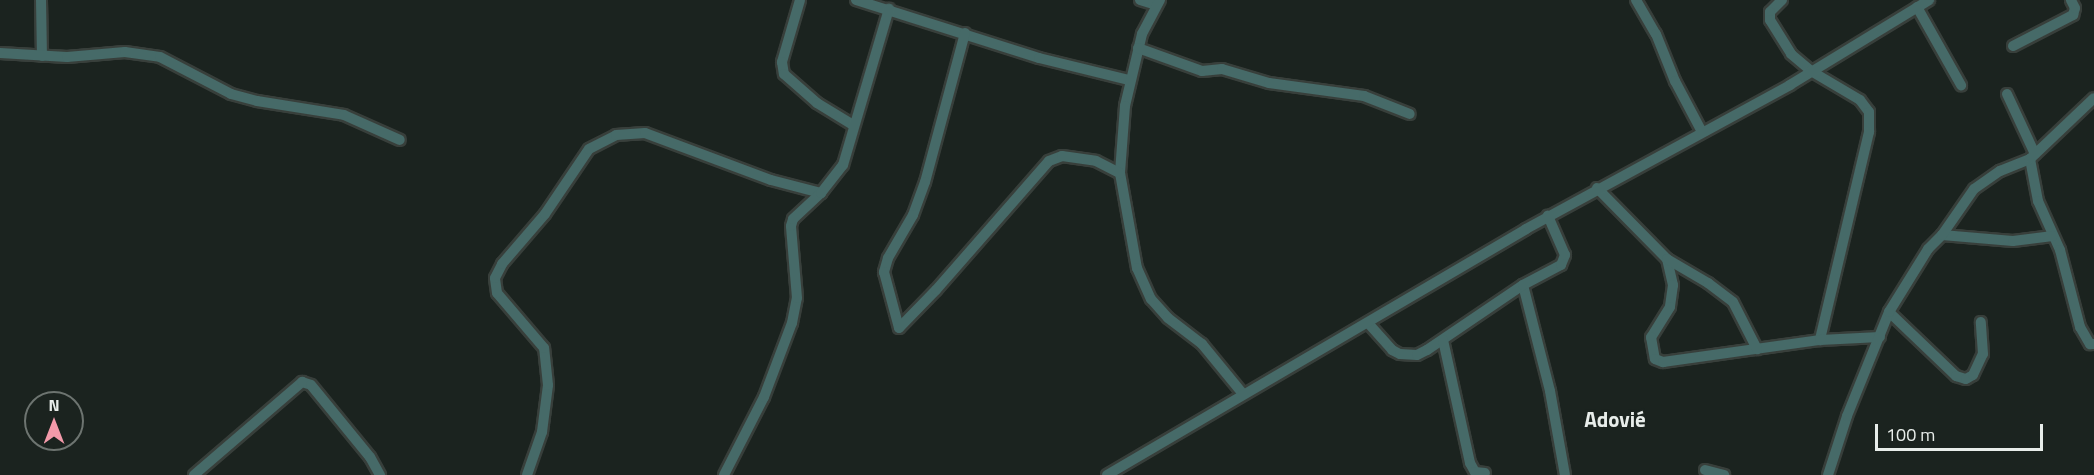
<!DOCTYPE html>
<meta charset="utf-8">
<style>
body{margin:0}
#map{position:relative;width:2094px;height:475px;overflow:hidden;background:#1b231f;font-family:"Titillium Web",sans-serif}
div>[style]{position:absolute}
.roads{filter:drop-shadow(2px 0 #383f3b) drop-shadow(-2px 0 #383f3b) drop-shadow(0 2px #383f3b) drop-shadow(0 -2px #383f3b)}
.street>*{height:10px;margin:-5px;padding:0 5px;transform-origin:5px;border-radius:5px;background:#466a68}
span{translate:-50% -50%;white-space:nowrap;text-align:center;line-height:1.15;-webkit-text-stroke:4.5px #1b231f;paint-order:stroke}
.quarter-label{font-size:21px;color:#e8edea;font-weight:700}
.north{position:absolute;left:24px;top:391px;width:60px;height:60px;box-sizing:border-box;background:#1b231f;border:2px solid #6d7470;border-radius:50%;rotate:0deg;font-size:16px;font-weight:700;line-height:24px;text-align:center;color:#e8edea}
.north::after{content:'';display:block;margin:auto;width:21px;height:27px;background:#f39aaa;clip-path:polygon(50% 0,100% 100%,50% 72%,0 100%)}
.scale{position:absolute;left:1875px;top:424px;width:168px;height:27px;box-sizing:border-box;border:3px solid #e8edea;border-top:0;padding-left:8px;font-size:18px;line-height:21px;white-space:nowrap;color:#e8edea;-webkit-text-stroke:4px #1b231f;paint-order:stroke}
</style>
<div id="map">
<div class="roads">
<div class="street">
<i style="left:41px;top:0;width:56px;rotate:89deg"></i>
<i style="left:800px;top:0;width:65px;rotate:106.2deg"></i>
<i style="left:782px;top:62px;width:12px;rotate:81deg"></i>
<i style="left:784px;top:74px;width:44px;rotate:41.3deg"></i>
<i style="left:817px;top:103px;width:42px;rotate:31.4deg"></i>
<i style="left:856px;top:0;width:192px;rotate:17.6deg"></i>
<i style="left:1039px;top:58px;width:93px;rotate:13.7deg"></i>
<i style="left:1140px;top:0;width:17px;rotate:17deg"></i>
<i style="left:1160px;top:0;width:38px;rotate:118deg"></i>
<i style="left:1142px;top:34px;width:74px;rotate:103.3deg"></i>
<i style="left:1125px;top:106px;width:67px;rotate:94.3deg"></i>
<i style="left:1120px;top:173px;width:97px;rotate:79.9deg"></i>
<i style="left:1137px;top:268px;width:34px;rotate:66deg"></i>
<i style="left:1151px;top:299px;width:25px;rotate:48deg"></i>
<i style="left:1168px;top:318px;width:43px;rotate:37.4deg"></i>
<i style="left:1202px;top:344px;width:65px;rotate:50.6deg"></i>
<i style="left:1636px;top:0;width:39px;rotate:60deg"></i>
<i style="left:1656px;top:34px;width:51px;rotate:68deg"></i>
<i style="left:1675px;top:81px;width:58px;rotate:62.1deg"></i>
<i style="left:1782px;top:0;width:17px;rotate:135deg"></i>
<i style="left:1770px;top:12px;width:8px;rotate:90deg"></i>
<i style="left:1770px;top:20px;width:40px;rotate:58deg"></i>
<i style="left:1791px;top:54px;width:26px;rotate:40deg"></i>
<i style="left:1811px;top:71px;width:57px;rotate:30.6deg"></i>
<i style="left:1860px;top:100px;width:15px;rotate:53deg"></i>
<i style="left:1869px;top:112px;width:20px;rotate:90deg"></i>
<i style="left:1869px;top:132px;width:214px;rotate:103.3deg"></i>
<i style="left:1917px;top:7px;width:90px;rotate:60.6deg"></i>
<i style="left:965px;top:33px;width:154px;rotate:105deg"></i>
<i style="left:925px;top:182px;width:35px;rotate:110deg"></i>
<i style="left:913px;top:215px;width:50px;rotate:120.2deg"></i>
<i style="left:888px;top:258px;width:15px;rotate:106deg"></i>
<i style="left:884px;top:272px;width:58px;rotate:75deg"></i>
<i style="left:899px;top:328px;width:53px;rotate:-45.8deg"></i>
<i style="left:936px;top:290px;width:171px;rotate:-48.8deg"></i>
<i style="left:1049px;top:161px;width:14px;rotate:-21deg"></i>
<i style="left:1062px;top:156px;width:34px;rotate:8deg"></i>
<i style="left:1096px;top:161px;width:27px;rotate:27deg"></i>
<i style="left:2013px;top:46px;width:68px;rotate:-27.3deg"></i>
<i style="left:2073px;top:15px;width:7px;rotate:-74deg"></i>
<i style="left:2075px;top:8px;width:9px;rotate:-117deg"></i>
<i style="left:1138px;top:48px;width:68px;rotate:19.8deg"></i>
<i style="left:1202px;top:71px;width:20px;rotate:-6deg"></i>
<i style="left:1222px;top:69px;width:49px;rotate:16.6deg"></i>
<i style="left:1269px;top:83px;width:96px;rotate:7.8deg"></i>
<i style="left:1364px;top:96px;width:49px;rotate:21.4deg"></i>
<i style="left:0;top:53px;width:67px;rotate:3.4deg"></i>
<i style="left:67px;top:57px;width:58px;rotate:-4.9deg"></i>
<i style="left:125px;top:52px;width:35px;rotate:8deg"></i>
<i style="left:160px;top:57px;width:80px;rotate:27.5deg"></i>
<i style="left:231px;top:94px;width:27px;rotate:15deg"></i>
<i style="left:257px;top:101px;width:88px;rotate:9.1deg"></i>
<i style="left:344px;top:115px;width:61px;rotate:24.1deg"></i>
<i style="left:2007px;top:94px;width:66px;rotate:65deg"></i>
<i style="left:2030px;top:159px;width:43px;rotate:79.2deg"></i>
<i style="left:2038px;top:201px;width:54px;rotate:65.8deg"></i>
<i style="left:2060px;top:250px;width:80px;rotate:75.4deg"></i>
<i style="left:2080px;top:327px;width:20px;rotate:60deg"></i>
<i style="left:2090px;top:344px;width:4px"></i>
<i style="left:1597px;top:188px;width:100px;rotate:45.4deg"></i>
<i style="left:1667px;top:259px;width:27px;rotate:77deg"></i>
<i style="left:1673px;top:285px;width:22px;rotate:98deg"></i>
<i style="left:1670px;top:307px;width:36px;rotate:122deg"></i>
<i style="left:1651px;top:337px;width:22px;rotate:80deg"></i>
<i style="left:1655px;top:359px;width:9px;rotate:21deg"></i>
<i style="left:1663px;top:362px;width:159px;rotate:-8deg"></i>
<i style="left:1820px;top:340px;width:60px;rotate:-2.9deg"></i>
<i style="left:1942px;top:235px;width:71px;rotate:4.8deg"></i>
<i style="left:2013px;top:241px;width:40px;rotate:-7.1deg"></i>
<i style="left:1667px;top:259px;width:48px;rotate:30.3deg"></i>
<i style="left:1708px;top:283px;width:31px;rotate:37deg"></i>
<i style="left:1733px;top:302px;width:53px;rotate:62.9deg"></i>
<i style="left:1523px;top:285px;width:109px;rotate:75.7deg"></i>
<i style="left:1550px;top:391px;width:85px;rotate:79.9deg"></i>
<i style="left:1889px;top:312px;width:93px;rotate:43.7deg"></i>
<i style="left:1956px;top:376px;width:10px;rotate:17deg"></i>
<i style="left:1966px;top:379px;width:8px;rotate:-30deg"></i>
<i style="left:1973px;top:375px;width:23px;rotate:-65deg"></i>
<i style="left:1983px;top:354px;width:32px;rotate:-94deg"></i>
<i style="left:1368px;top:323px;width:36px;rotate:48deg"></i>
<i style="left:1392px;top:350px;width:9px;rotate:27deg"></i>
<i style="left:1400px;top:354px;width:17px;rotate:3deg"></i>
<i style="left:1417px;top:355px;width:11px;rotate:-27deg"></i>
<i style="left:1427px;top:350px;width:116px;rotate:-34.1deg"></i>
<i style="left:1523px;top:285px;width:43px;rotate:-27.8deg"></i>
<i style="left:1561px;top:265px;width:11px;rotate:-68deg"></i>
<i style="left:1565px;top:255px;width:43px;rotate:-113.6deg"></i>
<i style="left:1443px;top:340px;width:126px;rotate:77.6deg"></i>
<i style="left:1470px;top:463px;width:10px;rotate:61deg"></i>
<i style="left:1475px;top:472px;width:10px;rotate:6deg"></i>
<i style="left:1705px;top:470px;width:20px;rotate:15deg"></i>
<i style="left:194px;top:475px;width:143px;rotate:-40.7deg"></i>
<i style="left:302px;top:382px;width:9px;rotate:18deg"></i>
<i style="left:311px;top:385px;width:93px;rotate:50.7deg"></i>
<i style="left:370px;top:457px;width:21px;rotate:61deg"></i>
<i style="left:527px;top:475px;width:46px;rotate:-70.8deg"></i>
<i style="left:542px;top:432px;width:47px;rotate:-82.7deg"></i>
<i style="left:548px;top:385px;width:37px;rotate:-96deg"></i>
<i style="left:544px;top:348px;width:72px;rotate:-130.5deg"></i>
<i style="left:497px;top:293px;width:15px;rotate:-98deg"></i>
<i style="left:495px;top:278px;width:16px;rotate:-63deg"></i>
<i style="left:502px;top:264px;width:66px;rotate:-49.3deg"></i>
<i style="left:545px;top:214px;width:78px;rotate:-55.9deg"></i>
<i style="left:589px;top:149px;width:30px;rotate:-27deg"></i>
<i style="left:616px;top:135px;width:29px;rotate:-4deg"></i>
<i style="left:645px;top:133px;width:134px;rotate:20.5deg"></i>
<i style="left:771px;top:180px;width:52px;rotate:14.6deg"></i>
<i style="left:724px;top:475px;width:88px;rotate:-62.9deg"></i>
<i style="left:764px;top:397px;width:79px;rotate:-69.3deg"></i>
<i style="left:792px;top:323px;width:25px;rotate:-79deg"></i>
<i style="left:797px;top:298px;width:72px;rotate:-94.8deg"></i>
<i style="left:791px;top:226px;width:7px;rotate:-74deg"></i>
<i style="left:793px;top:219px;width:38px;rotate:-43deg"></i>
<i style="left:821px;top:193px;width:36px;rotate:-52deg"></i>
<i style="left:843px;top:165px;width:163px;rotate:-73.6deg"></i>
<i style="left:1107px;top:475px;width:486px;rotate:-30.4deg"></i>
<i style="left:1526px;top:229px;width:301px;rotate:-28.6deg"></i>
<i style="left:1790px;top:85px;width:163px;rotate:-31.4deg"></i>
<i style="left:1828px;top:475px;width:62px;rotate:-72.1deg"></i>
<i style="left:1847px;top:416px;width:112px;rotate:-68deg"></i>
<i style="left:1889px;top:312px;width:74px;rotate:-58.2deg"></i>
<i style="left:1928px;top:249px;width:20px;rotate:-45deg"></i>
<i style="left:1942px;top:235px;width:56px;rotate:-55.2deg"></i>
<i style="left:1974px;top:189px;width:32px;rotate:-35deg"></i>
<i style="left:2000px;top:171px;width:32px;rotate:-22deg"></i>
<i style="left:2030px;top:159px;width:88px;rotate:-43.6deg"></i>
</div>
</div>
<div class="quarter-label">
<span style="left:1615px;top:419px">Adovié</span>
</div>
<div class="north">N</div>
<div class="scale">100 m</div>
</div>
